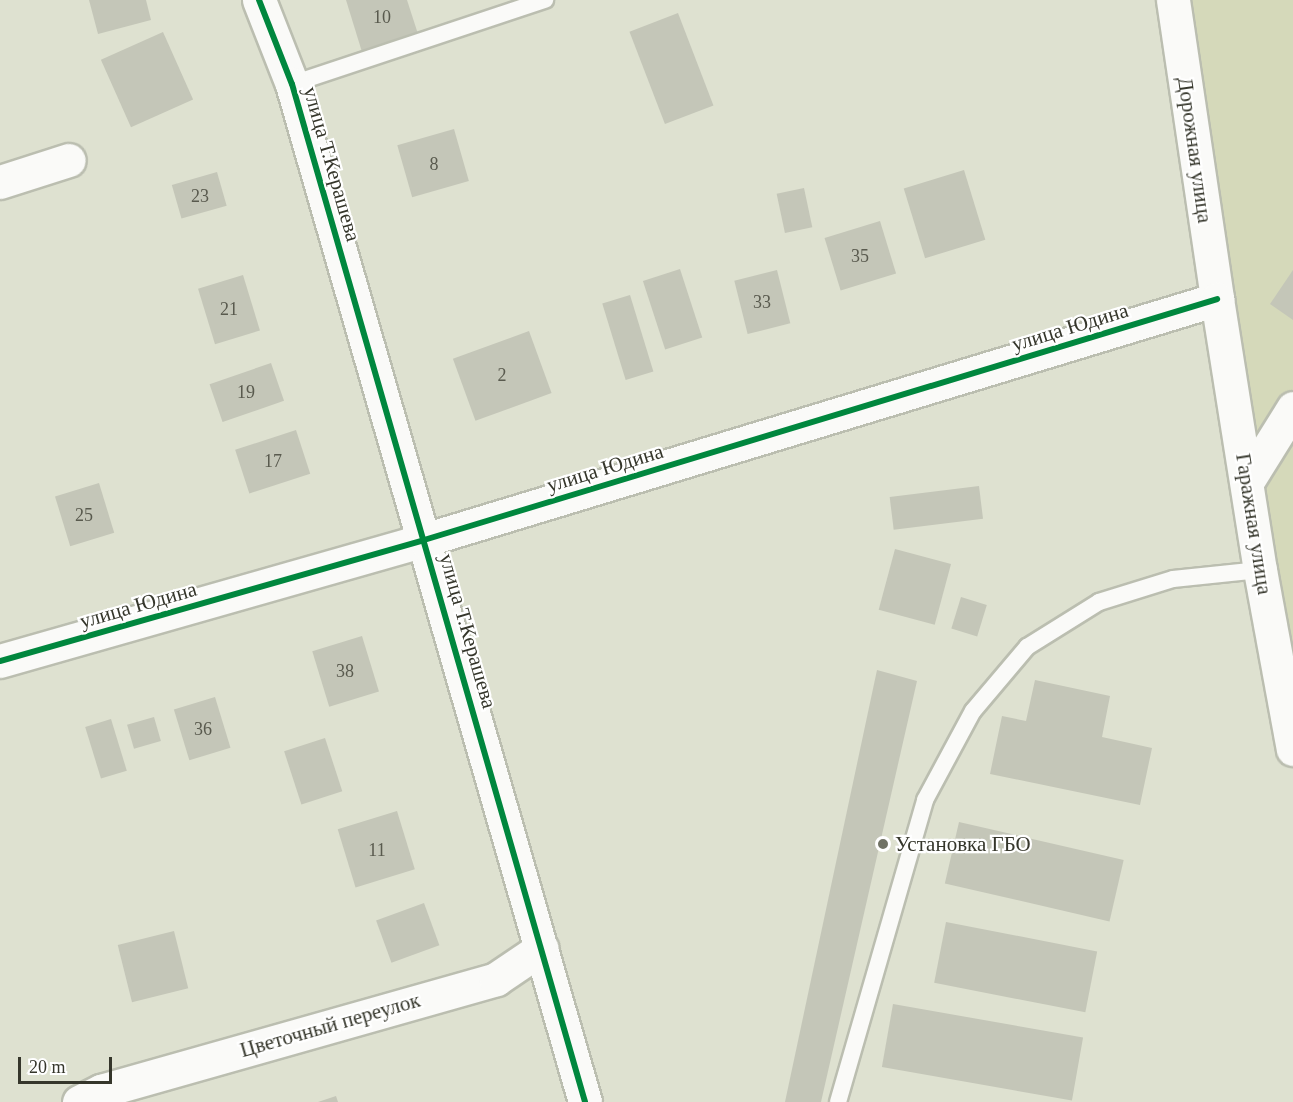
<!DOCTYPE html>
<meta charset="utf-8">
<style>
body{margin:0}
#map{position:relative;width:1293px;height:1102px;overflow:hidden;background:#dee1d0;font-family:Georgia,serif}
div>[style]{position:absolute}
.green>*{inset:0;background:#d5d9ba}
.building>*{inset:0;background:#c4c6b8;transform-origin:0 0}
.roads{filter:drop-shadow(2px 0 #bbbeb0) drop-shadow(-2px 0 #bbbeb0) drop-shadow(0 2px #bbbeb0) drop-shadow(0 -2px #bbbeb0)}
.lane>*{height:16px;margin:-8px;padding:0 8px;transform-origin:8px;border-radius:8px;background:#fafaf8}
.street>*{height:33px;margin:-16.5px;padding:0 16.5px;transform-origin:16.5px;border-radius:16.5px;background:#fafaf8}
.secondary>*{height:33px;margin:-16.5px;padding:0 16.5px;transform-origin:16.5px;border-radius:16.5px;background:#fafaf8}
.cycleway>*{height:6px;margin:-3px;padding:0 3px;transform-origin:3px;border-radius:3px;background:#00873e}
.dots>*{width:16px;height:16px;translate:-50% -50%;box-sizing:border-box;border:3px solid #fff;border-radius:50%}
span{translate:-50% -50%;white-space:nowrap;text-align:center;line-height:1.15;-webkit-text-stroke:4.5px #fff;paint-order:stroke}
.number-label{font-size:18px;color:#595a4e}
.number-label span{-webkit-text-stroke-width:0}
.street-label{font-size:21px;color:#35362b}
.poi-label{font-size:21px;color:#35362b}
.left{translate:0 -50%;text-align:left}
.scale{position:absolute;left:18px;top:1057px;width:94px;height:27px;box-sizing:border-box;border:3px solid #35362b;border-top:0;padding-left:8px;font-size:18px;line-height:21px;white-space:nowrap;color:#35362b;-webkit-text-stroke:4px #fff;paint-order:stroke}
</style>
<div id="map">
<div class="green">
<i style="clip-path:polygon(1173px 0,1293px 0,1293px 749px)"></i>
</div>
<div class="building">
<i style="clip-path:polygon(89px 0,146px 0,151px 20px,98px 34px)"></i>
<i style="clip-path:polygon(346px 0,407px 0,418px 34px,362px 52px)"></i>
<i style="left:678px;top:13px;width:99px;height:52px;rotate:69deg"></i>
<i style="left:163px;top:32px;width:74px;height:68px;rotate:66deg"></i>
<i style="left:454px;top:129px;width:54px;height:59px;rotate:74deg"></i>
<i style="left:964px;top:170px;width:73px;height:63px;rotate:73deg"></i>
<i style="left:217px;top:172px;width:35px;height:47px;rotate:74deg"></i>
<i style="left:804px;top:188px;width:40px;height:28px;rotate:78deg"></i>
<i style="left:880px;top:221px;width:55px;height:58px;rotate:73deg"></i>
<i style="left:680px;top:269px;width:72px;height:39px;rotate:72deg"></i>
<i style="left:777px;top:270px;width:55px;height:44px;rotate:76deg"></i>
<i style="clip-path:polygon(1293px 270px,1293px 320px,1270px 304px)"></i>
<i style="left:243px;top:275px;width:58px;height:47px;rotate:73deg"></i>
<i style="left:630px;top:295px;width:80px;height:29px;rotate:73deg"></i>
<i style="left:529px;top:331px;width:66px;height:81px;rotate:70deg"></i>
<i style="left:271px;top:363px;width:40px;height:65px;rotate:71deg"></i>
<i style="left:296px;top:430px;width:46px;height:64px;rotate:72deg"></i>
<i style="left:99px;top:483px;width:52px;height:46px;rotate:73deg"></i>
<i style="left:979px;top:486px;width:33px;height:90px;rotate:83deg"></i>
<i style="left:895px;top:549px;width:58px;height:63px;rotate:15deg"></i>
<i style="left:961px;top:597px;width:27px;height:33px;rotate:17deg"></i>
<i style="left:362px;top:636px;width:58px;height:52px;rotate:73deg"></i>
<i style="clip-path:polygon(877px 670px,917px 681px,821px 1102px,785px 1102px)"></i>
<i style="clip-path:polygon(1035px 680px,1110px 696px,1102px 737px,1152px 748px,1140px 805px,990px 774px,1002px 716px,1026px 721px)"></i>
<i style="left:215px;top:697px;width:53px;height:43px;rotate:73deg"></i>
<i style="left:154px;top:717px;width:25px;height:28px;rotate:74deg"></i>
<i style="left:111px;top:719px;width:54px;height:27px;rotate:73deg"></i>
<i style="left:325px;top:738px;width:56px;height:43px;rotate:72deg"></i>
<i style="left:397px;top:811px;width:61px;height:62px;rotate:73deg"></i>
<i style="left:959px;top:822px;width:169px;height:63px;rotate:13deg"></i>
<i style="left:424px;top:903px;width:45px;height:51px;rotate:70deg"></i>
<i style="left:946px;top:922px;width:154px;height:62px;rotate:11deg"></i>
<i style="left:174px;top:931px;width:59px;height:58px;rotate:76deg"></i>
<i style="left:893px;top:1004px;width:193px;height:64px;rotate:10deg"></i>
<i style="clip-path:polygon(336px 1096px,338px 1102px,318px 1102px)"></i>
</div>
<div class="roads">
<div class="lane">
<i style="left:292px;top:84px;width:267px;rotate:-18.4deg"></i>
<i style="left:838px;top:1102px;width:314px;rotate:-73.9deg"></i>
<i style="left:925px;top:800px;width:101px;rotate:-61.7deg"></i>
<i style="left:973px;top:711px;width:84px;rotate:-49.8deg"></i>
<i style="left:1027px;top:647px;width:85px;rotate:-32deg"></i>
<i style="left:1099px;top:602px;width:77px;rotate:-17.3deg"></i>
<i style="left:1173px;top:579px;width:87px;rotate:-5.9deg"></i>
</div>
<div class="street">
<i style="left:259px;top:0;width:90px;rotate:68.6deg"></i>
<i style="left:292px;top:84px;width:1059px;rotate:73.94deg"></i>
<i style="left:0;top:182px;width:72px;rotate:-17.7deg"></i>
<i style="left:1247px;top:482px;width:87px;rotate:-58.1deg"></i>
<i style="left:0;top:661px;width:441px;rotate:-15.9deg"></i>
<i style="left:424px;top:540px;width:829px;rotate:-16.9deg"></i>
<i style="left:79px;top:1102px;width:25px;rotate:-27deg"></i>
<i style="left:101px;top:1091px;width:411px;rotate:-15.8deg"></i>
<i style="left:496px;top:979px;width:55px;rotate:-34deg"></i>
</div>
<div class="secondary">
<i style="left:1173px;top:0;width:302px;rotate:81.6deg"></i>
<i style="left:1217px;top:299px;width:274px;rotate:81deg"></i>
<i style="left:1260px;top:570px;width:182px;rotate:79.6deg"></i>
</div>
</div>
<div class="cycleway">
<i style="left:259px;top:0;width:90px;rotate:68.6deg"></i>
<i style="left:292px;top:84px;width:1059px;rotate:73.94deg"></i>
<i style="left:0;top:661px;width:441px;rotate:-15.9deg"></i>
<i style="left:424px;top:540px;width:829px;rotate:-16.9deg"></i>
</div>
<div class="dots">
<i style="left:883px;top:844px;background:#707265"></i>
</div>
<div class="number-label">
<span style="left:382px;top:17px">10</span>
<span style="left:434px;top:164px">8</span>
<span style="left:200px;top:196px">23</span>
<span style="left:860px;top:256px">35</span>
<span style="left:762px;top:302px">33</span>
<span style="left:229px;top:309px">21</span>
<span style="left:502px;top:375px">2</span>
<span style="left:246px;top:392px">19</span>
<span style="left:273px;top:461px">17</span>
<span style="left:84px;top:515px">25</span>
<span style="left:345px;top:671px">38</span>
<span style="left:203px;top:729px">36</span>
<span style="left:377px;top:850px">11</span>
</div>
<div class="street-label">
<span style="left:1195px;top:150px;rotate:82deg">Дорожная улица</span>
<span style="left:332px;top:164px;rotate:74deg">улица Т.Керашева</span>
<span style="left:1070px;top:327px;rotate:-17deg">улица Юдина</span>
<span style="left:605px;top:468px;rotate:-17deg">улица Юдина</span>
<span style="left:1254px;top:524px;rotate:81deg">Гаражная улица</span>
<span style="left:138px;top:605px;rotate:-16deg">улица Юдина</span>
<span style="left:468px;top:631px;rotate:74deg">улица Т.Керашева</span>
<span style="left:330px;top:1025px;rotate:-16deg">Цветочный переулок</span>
</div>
<div class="poi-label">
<span class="left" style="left:895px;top:844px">Установка ГБО</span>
</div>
<div class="scale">20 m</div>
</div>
